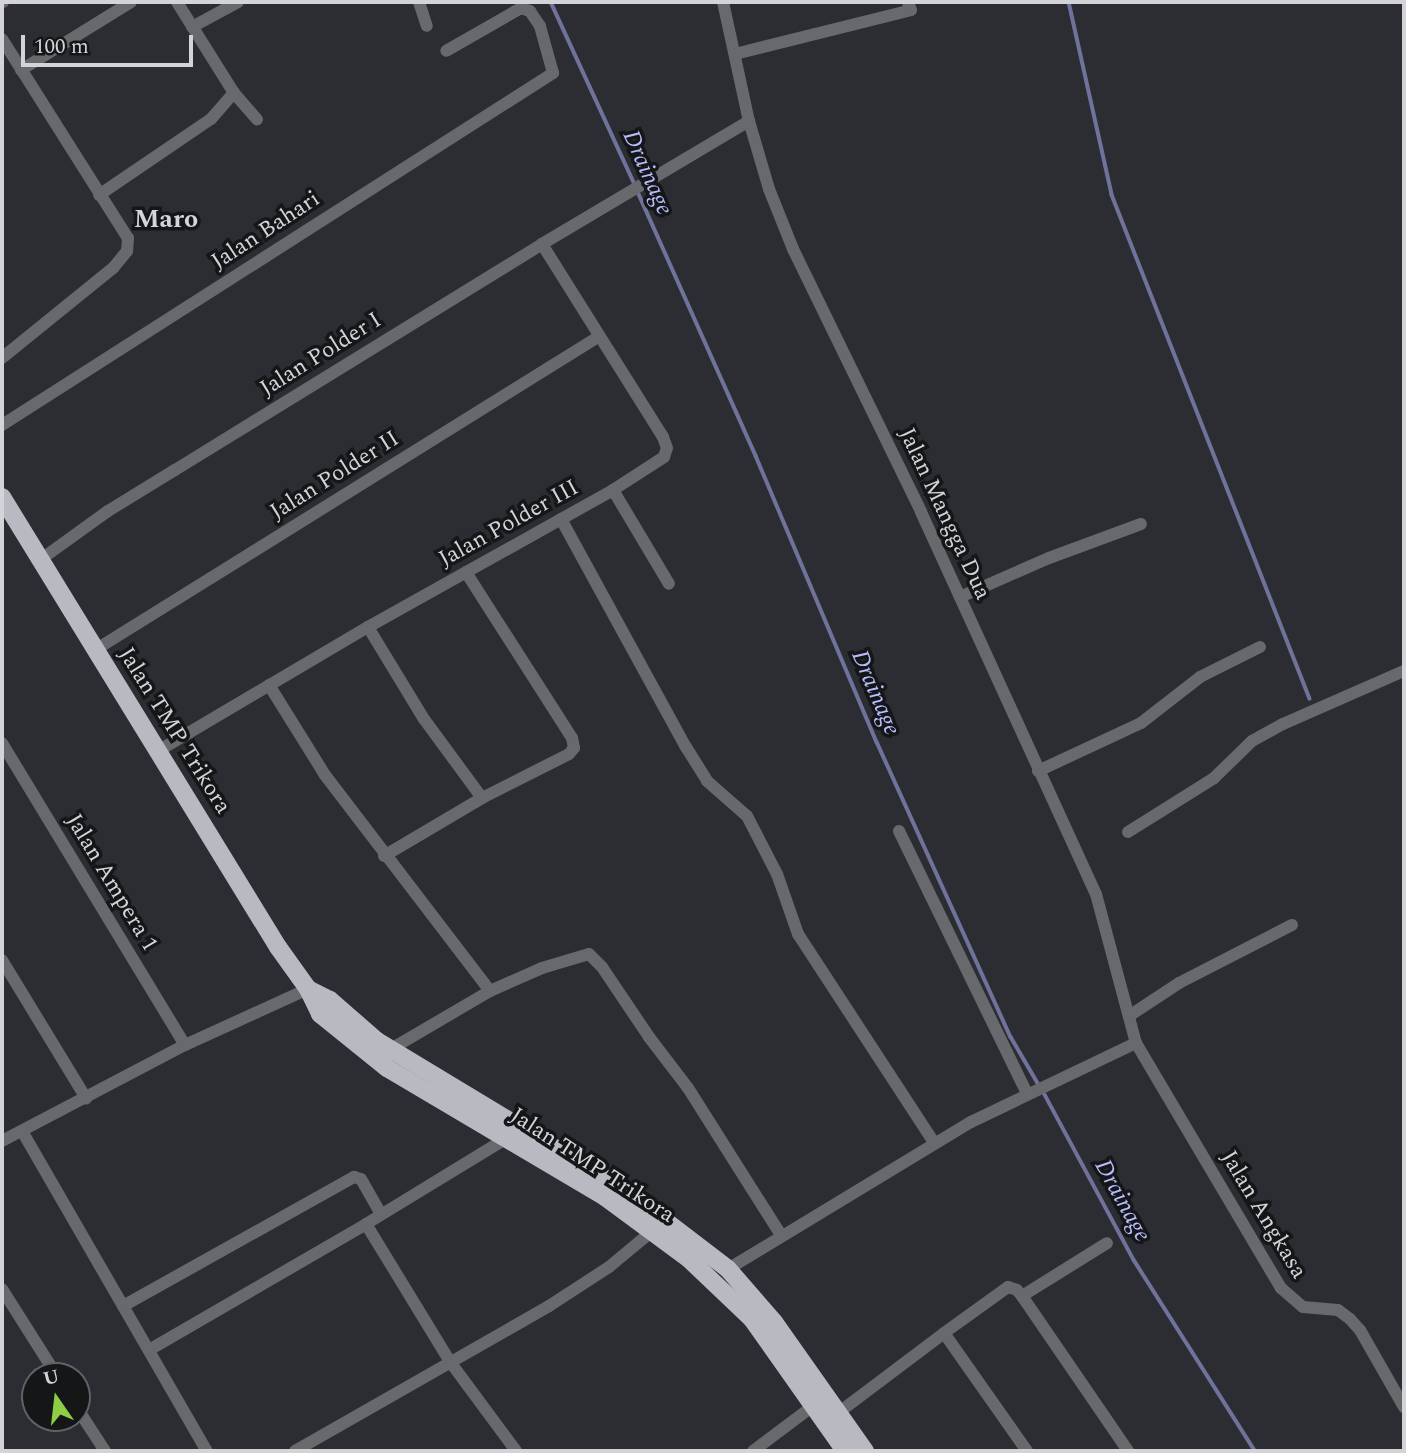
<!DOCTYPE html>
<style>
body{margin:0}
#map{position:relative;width:1406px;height:1453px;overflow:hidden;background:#2c2d33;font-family:Spectral,serif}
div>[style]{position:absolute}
.stream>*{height:3.5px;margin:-1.75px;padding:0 1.75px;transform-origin:1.75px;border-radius:1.75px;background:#6f729a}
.minor>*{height:12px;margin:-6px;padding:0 6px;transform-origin:6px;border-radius:6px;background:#68696c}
.highway>*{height:18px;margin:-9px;padding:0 9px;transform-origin:9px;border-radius:9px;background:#b9bac1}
span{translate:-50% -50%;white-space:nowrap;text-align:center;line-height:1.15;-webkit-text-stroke:7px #151618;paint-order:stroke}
.street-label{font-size:23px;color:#d4d4d8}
.water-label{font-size:24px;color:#b7bcfd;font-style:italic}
.quarter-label{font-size:26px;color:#d4d5dc;font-weight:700}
.frame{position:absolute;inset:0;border:4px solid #d4d4d8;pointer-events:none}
.north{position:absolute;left:21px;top:1362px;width:70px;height:70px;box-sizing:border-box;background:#151618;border:2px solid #616265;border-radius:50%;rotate:346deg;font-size:19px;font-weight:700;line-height:28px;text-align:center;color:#d4d4d8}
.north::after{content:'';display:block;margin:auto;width:24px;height:32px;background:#8dce44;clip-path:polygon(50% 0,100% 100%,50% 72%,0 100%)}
.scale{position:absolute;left:21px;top:35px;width:172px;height:32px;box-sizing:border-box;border:4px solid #d4d4d8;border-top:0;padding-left:9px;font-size:21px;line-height:24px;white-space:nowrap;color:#d4d4d8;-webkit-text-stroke:5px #151618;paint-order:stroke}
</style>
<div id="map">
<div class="stream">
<i style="left:551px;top:2px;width:201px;rotate:65.3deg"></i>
<i style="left:1069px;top:2px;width:198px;rotate:77.4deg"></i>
<i style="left:1112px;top:195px;width:541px;rotate:68.55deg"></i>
<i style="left:638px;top:192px;width:289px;rotate:65.9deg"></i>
<i style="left:756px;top:456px;width:311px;rotate:67.1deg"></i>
<i style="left:877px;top:742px;width:324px;rotate:65.6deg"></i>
<i style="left:1011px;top:1037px;width:56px;rotate:59.7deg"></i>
<i style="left:1043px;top:1091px;width:192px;rotate:61.7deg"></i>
<i style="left:1134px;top:1260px;width:226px;rotate:57.6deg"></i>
</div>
<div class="minor">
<i style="left:2px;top:2px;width:1px"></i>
<i style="left:419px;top:2px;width:25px;rotate:72deg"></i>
<i style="left:723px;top:2px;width:122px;rotate:77.7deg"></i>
<i style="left:749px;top:121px;width:71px;rotate:73.6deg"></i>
<i style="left:769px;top:189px;width:65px;rotate:68.2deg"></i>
<i style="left:793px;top:249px;width:292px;rotate:64deg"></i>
<i style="left:921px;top:512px;width:420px;rotate:65.4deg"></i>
<i style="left:1096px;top:894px;width:154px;rotate:75deg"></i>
<i style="left:1136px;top:1043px;width:285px;rotate:59.4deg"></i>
<i style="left:1281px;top:1288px;width:29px;rotate:41deg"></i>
<i style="left:1303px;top:1307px;width:35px;rotate:5deg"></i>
<i style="left:1338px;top:1310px;width:15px;rotate:37deg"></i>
<i style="left:1350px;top:1319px;width:15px;rotate:48deg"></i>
<i style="left:1360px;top:1330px;width:89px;rotate:60.3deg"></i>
<i style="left:192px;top:27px;width:52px;rotate:-28.5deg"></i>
<i style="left:2px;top:39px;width:236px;rotate:57.7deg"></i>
<i style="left:128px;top:238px;width:13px;rotate:94deg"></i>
<i style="left:127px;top:251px;width:22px;rotate:129deg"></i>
<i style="left:113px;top:268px;width:143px;rotate:141deg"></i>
<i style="left:735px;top:54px;width:181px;rotate:-14deg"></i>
<i style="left:911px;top:10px;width:9px;rotate:-111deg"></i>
<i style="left:21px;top:70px;width:129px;rotate:-31.7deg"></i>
<i style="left:234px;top:93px;width:35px;rotate:49deg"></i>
<i style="left:99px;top:195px;width:135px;rotate:-34.2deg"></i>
<i style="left:211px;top:119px;width:35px;rotate:-49deg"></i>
<i style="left:234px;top:93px;width:107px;rotate:-122.1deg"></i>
<i style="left:2px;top:425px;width:654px;rotate:-32.57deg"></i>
<i style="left:553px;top:73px;width:49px;rotate:-105.5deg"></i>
<i style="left:540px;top:26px;width:18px;rotate:-124deg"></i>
<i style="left:530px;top:11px;width:9px;rotate:-162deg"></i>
<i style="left:521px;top:8px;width:86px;rotate:150.2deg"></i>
<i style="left:613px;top:490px;width:109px;rotate:59.2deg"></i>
<i style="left:561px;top:519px;width:260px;rotate:61.3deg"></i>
<i style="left:686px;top:747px;width:40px;rotate:58deg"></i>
<i style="left:707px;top:781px;width:53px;rotate:41.2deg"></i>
<i style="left:747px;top:816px;width:65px;rotate:62.7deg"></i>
<i style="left:777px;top:874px;width:64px;rotate:70.7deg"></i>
<i style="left:798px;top:934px;width:249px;rotate:56.9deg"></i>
<i style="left:40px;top:560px;width:84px;rotate:-35.8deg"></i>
<i style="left:108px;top:511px;width:79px;rotate:-31.5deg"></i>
<i style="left:175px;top:470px;width:431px;rotate:-31.6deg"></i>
<i style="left:542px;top:244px;width:241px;rotate:-30.7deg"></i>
<i style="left:960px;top:597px;width:97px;rotate:-23.7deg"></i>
<i style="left:1049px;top:558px;width:98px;rotate:-20.3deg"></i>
<i style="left:368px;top:627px;width:108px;rotate:58.7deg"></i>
<i style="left:424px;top:719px;width:98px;rotate:53.7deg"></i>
<i style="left:95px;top:650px;width:592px;rotate:-31.89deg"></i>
<i style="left:269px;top:685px;width:106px;rotate:58.1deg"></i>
<i style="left:325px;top:775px;width:272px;rotate:52.6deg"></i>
<i style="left:2px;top:743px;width:353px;rotate:58.8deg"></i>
<i style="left:158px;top:751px;width:244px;rotate:-30.6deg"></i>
<i style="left:368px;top:627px;width:281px;rotate:-29.2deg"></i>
<i style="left:613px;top:490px;width:61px;rotate:-32.9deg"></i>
<i style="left:664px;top:457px;width:9px;rotate:-72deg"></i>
<i style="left:667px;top:448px;width:12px;rotate:-110deg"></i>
<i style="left:663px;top:437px;width:228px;rotate:-122.1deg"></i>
<i style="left:1038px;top:771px;width:114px;rotate:-25deg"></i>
<i style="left:1141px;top:723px;width:75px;rotate:-37.9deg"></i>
<i style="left:1200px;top:677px;width:67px;rotate:-26.6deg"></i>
<i style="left:899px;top:831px;width:292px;rotate:64deg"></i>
<i style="left:1128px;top:832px;width:102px;rotate:-32.1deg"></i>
<i style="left:1214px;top:778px;width:53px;rotate:-44.2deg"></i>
<i style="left:1252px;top:741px;width:35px;rotate:-29deg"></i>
<i style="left:1283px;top:724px;width:132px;rotate:-23.7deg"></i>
<i style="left:384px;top:856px;width:114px;rotate:-30.6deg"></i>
<i style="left:482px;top:798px;width:97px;rotate:-26.8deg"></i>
<i style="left:569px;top:754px;width:8px;rotate:-50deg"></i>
<i style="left:574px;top:748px;width:10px;rotate:-101deg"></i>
<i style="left:572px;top:738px;width:197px;rotate:-122.6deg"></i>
<i style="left:2px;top:960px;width:162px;rotate:58.7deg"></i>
<i style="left:1129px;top:1016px;width:60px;rotate:-33.4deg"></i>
<i style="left:1179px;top:983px;width:127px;rotate:-27.2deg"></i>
<i style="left:391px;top:1049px;width:115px;rotate:-30.4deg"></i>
<i style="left:490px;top:991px;width:57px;rotate:-23.9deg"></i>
<i style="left:542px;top:968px;width:49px;rotate:-16.6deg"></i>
<i style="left:589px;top:954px;width:18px;rotate:45deg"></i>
<i style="left:602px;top:967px;width:84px;rotate:56.1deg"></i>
<i style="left:649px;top:1037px;width:64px;rotate:52.6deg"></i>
<i style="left:688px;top:1088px;width:174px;rotate:57.7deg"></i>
<i style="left:22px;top:1131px;width:370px;rotate:60deg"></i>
<i style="left:2px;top:1141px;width:207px;rotate:-27.7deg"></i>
<i style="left:185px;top:1045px;width:135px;rotate:-24.5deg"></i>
<i style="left:366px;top:1224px;width:163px;rotate:58.6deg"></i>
<i style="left:451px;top:1363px;width:109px;rotate:53.5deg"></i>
<i style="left:728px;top:1269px;width:284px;rotate:-31.2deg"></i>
<i style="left:971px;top:1122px;width:183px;rotate:-25.6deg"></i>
<i style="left:2px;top:1289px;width:103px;rotate:57.7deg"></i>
<i style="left:1022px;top:1296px;width:100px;rotate:-31.9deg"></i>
<i style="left:123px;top:1306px;width:265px;rotate:-29.2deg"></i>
<i style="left:354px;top:1177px;width:7px;rotate:16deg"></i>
<i style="left:361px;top:1179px;width:40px;rotate:60.3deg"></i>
<i style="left:149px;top:1350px;width:251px;rotate:-30.1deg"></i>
<i style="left:366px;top:1224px;width:169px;rotate:-31.4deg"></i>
<i style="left:77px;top:1408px;width:51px;rotate:56.9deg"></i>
<i style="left:838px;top:1413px;width:133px;rotate:-37deg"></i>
<i style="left:295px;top:1451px;width:292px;rotate:-29.7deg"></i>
<i style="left:549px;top:1306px;width:72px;rotate:-33deg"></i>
<i style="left:609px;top:1267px;width:55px;rotate:-39.8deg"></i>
<i style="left:753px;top:1451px;width:80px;rotate:-36.9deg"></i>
<i style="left:1027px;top:1451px;width:144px;rotate:-125.1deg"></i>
<i style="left:944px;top:1333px;width:79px;rotate:-35.7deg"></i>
<i style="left:1008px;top:1287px;width:9px;rotate:18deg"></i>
<i style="left:1017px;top:1290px;width:8px;rotate:50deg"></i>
<i style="left:1022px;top:1296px;width:188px;rotate:55.6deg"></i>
</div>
<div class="highway">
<i style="left:2px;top:497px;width:528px;rotate:58.48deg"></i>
<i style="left:278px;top:947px;width:52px;rotate:54.5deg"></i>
<i style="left:308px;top:989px;width:28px;rotate:64deg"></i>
<i style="left:320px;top:1014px;width:86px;rotate:38.9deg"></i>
<i style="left:387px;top:1068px;width:253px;rotate:30.6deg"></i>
<i style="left:605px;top:1197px;width:104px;rotate:36.4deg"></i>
<i style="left:689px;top:1259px;width:87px;rotate:43.6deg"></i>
<i style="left:752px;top:1319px;width:161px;rotate:54.8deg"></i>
<i style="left:308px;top:989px;width:25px;rotate:27deg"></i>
<i style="left:330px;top:1000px;width:62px;rotate:41.1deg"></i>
<i style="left:377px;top:1041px;width:291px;rotate:31.1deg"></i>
<i style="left:626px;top:1191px;width:128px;rotate:37.4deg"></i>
<i style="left:728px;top:1269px;width:70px;rotate:49deg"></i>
<i style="left:774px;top:1322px;width:158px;rotate:54.8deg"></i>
</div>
<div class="street-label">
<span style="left:266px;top:231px;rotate:-33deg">Jalan Bahari</span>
<span style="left:321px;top:355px;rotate:-32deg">Jalan Polder I</span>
<span style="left:335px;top:476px;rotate:-32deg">Jalan Polder II</span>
<span style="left:944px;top:514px;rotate:65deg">Jalan Mangga Dua</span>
<span style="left:509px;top:524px;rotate:-29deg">Jalan Polder III</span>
<span style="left:174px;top:731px;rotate:58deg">Jalan TMP Trikora</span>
<span style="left:111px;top:883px;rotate:59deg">Jalan Ampera 1</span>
<span style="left:592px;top:1166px;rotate:33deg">Jalan TMP Trikora</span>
<span style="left:1263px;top:1215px;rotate:59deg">Jalan Angkasa</span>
</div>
<div class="water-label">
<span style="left:647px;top:173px;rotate:66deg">Drainage</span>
<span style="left:875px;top:693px;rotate:67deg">Drainage</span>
<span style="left:1122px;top:1201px;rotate:61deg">Drainage</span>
</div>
<div class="quarter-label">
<span style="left:166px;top:220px">Maro</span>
</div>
<div class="frame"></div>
<div class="north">U</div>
<div class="scale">100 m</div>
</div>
